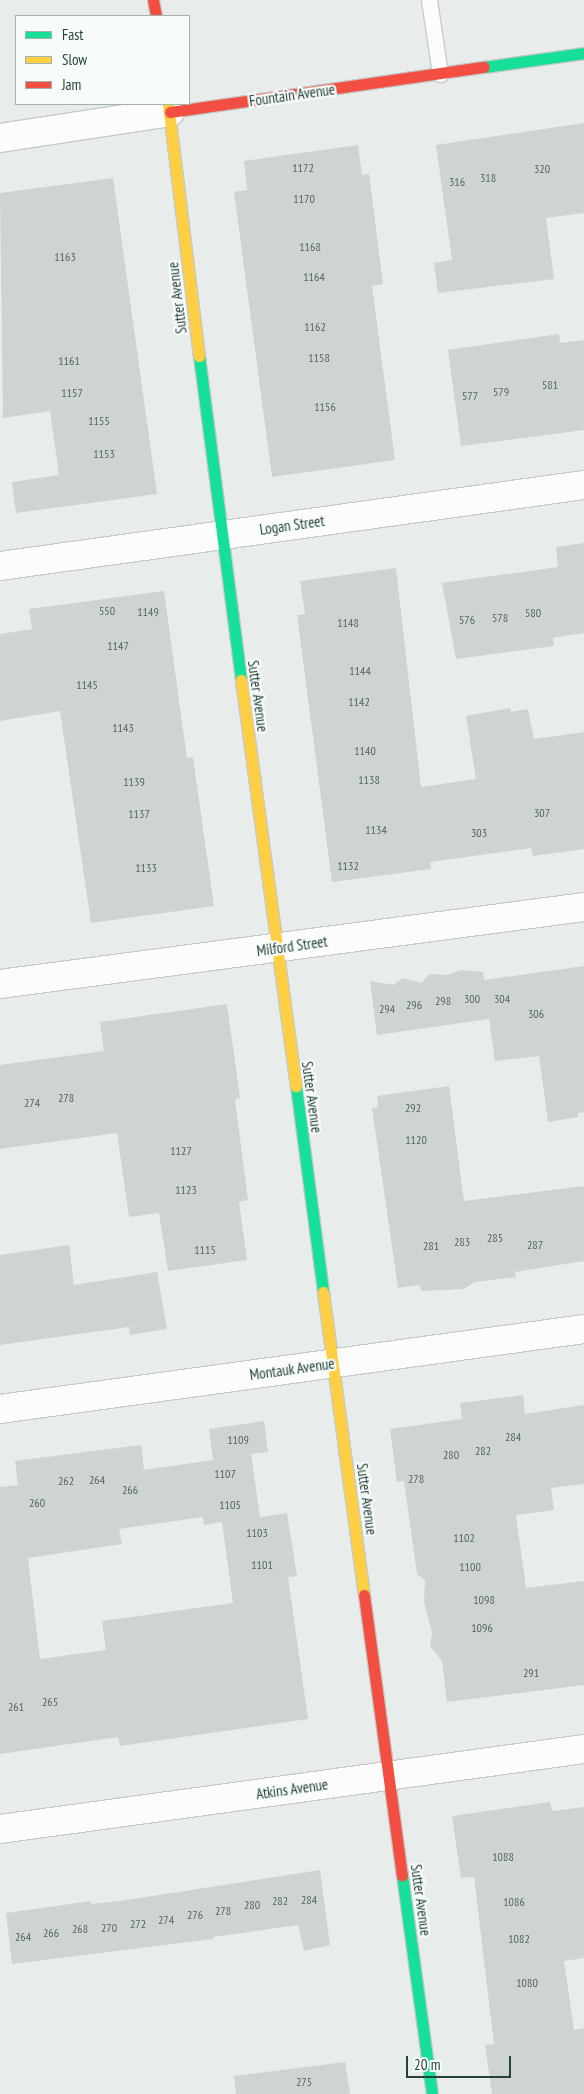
<!DOCTYPE html>
<style>
body{margin:0}
#map{position:relative;width:584px;height:2094px;overflow:hidden;background:#e8edeb;font-family:"PT Sans Narrow",sans-serif}
div>[style]{position:absolute}
.building>*{inset:0;background:#cfd4d2}
.roads{filter:drop-shadow(1px 0 #c5cac8) drop-shadow(-1px 0 #c5cac8) drop-shadow(0 1px #c5cac8) drop-shadow(0 -1px #c5cac8)}
.lane>*{height:15px;margin:-7.5px;padding:0 7.5px;transform-origin:7.5px;border-radius:7.5px;background:#fcfcfc}
.street>*{height:28px;margin:-14px;padding:0 14px;transform-origin:14px;border-radius:14px;background:#fcfcfc}
.fast>*{height:11px;margin:-5.5px;padding:0 5.5px;transform-origin:5.5px;border-radius:5.5px;background:#16e098}
.slow>*{height:11px;margin:-5.5px;padding:0 5.5px;transform-origin:5.5px;border-radius:5.5px;background:#ffcf43}
.jam>*{height:11px;margin:-5.5px;padding:0 5.5px;transform-origin:5.5px;border-radius:5.5px;background:#f24e42}
span{translate:-50% -50%;white-space:nowrap;text-align:center;line-height:1.15;-webkit-text-stroke:4.5px #f7fbf9;paint-order:stroke}
.number-label{font-size:12px;color:#506761}
.number-label span{-webkit-text-stroke-width:0}
.street-label{font-size:15px;color:#24423a}
.legend{position:absolute;left:15px;top:15px;width:175px;height:90px;box-sizing:border-box;background:#f7fbf9;border:1px solid #a3b1ad;margin:0;padding:6px 9px;list-style:none;font-size:15px;color:#24423a}
.legend li{display:flex;align-items:center;gap:10px;height:25px}
.legend b{width:25px;border:1px solid #a3b1ad}
.scale{position:absolute;left:406px;top:2056px;width:105px;height:22px;box-sizing:border-box;border:2px solid #24423a;border-top:0;padding-left:6px;font-size:15px;line-height:18px;white-space:nowrap;color:#24423a;-webkit-text-stroke:4px #f7fbf9;paint-order:stroke}
</style>
<div id="map">
<div class="building">
<i style="clip-path:polygon(584px 123px,584px 213px,546px 218px,554px 279px,438px 293px,434px 263px,452px 260px,436px 145px)"></i>
<i style="clip-path:polygon(358px 145px,362px 175px,369px 174px,383px 284px,372px 286px,395px 460px,272px 477px,234px 192px,247px 190px,244px 161px)"></i>
<i style="clip-path:polygon(113px 178px,157px 494px,16px 513px,12px 482px,59px 475px,50px 411px,3px 418px,0 193px)"></i>
<i style="clip-path:polygon(559px 334px,560px 343px,584px 340px,584px 430px,461px 446px,448px 350px)"></i>
<i style="clip-path:polygon(584px 543px,584px 633px,553px 638px,554px 646px,456px 659px,442px 583px,558px 567px,556px 547px)"></i>
<i style="clip-path:polygon(396px 568px,421px 787px,476px 779px,466px 716px,510px 708px,511px 712px,528px 709px,534px 739px,584px 732px,584px 849px,533px 856px,531px 848px,430px 862px,431px 869px,332px 882px,297px 615px,305px 614px,300px 581px)"></i>
<i style="clip-path:polygon(164px 591px,187px 758px,193px 757px,214px 906px,91px 923px,60px 711px,0 721px,0 634px,32px 629px,29px 609px)"></i>
<i style="clip-path:polygon(584px 966px,584px 1112px,578px 1113px,578px 1117px,548px 1122px,539px 1056px,495px 1061px,489px 1019px,377px 1035px,370px 981px,393px 985px,403px 978px,421px 983px,430px 974px,448px 975px,460px 970px,483px 972px,484px 980px)"></i>
<i style="clip-path:polygon(227px 1004px,240px 1098px,235px 1099px,248px 1200px,239px 1202px,247px 1260px,168px 1271px,159px 1213px,129px 1217px,117px 1133px,0 1149px,0 1065px,104px 1051px,100px 1022px)"></i>
<i style="clip-path:polygon(449px 1086px,464px 1201px,584px 1186px,584px 1261px,515px 1272px,516px 1277px,475px 1282px,464px 1289px,421px 1291px,420px 1285px,398px 1288px,372px 1108px,378px 1107px,377px 1096px)"></i>
<i style="clip-path:polygon(69px 1245px,74px 1285px,157px 1272px,167px 1329px,130px 1335px,129px 1327px,0 1345px,0 1255px)"></i>
<i style="clip-path:polygon(523px 1395px,525px 1414px,584px 1405px,584px 1484px,551px 1488px,554px 1510px,516px 1515px,526px 1588px,584px 1581px,584px 1685px,447px 1702px,442px 1661px,430px 1646px,432px 1633px,424px 1602px,425px 1580px,417px 1574px,404px 1481px,397px 1482px,390px 1429px,462px 1419px,460px 1403px)"></i>
<i style="clip-path:polygon(evenodd,264px 1421px,268px 1452px,251px 1454px,260px 1517px,287px 1513px,297px 1576px,288px 1577px,308px 1719px,120px 1746px,118px 1737px,0 1754px,0 1487px,18px 1485px,15px 1461px,141px 1445px,144px 1470px,213px 1460px,209px 1429px,264px 1421px,203px 1517px,204px 1525px,222px 1522px,233px 1603px,102px 1621px,106px 1650px,40px 1659px,28px 1558px,122px 1544px,119px 1529px,203px 1517px)"></i>
<i style="clip-path:polygon(550px 1802px,552px 1811px,584px 1807px,584px 1958px,564px 1961px,574px 2030px,584px 2028px,584px 2094px,492px 2094px,485px 2045px,494px 2044px,474px 1877px,461px 1878px,452px 1816px)"></i>
<i style="clip-path:polygon(320px 1870px,330px 1945px,304px 1951px,298px 1925px,213px 1937px,213px 1939px,12px 1964px,6px 1913px,91px 1901px,91px 1904px,120px 1901px)"></i>
<i style="clip-path:polygon(345px 2062px,350px 2094px,236px 2094px,234px 2076px)"></i>
</div>
<div class="roads">
<div class="lane">
<i style="left:429px;top:0;width:75px;rotate:81.5deg"></i>
</div>
<div class="street">
<i style="left:0;top:138px;width:172px;rotate:-8.7deg"></i>
<i style="left:0;top:566px;width:590px;rotate:-7.9deg"></i>
<i style="left:0;top:984px;width:589px;rotate:-7.51deg"></i>
<i style="left:0;top:1409px;width:589px;rotate:-7.8deg"></i>
<i style="left:0;top:1829px;width:589px;rotate:-7.8deg"></i>
</div>
<div class="fast">
<i style="left:484px;top:67px;width:101px;rotate:-8deg"></i>
<i style="left:199px;top:356px;width:327px;rotate:82.6deg"></i>
<i style="left:296px;top:1086px;width:208px;rotate:82.5deg"></i>
<i style="left:402px;top:1875px;width:221px;rotate:82.2deg"></i>
</div>
<div class="slow">
<i style="left:168px;top:104px;width:254px;rotate:83deg"></i>
<i style="left:241px;top:680px;width:410px;rotate:82.3deg"></i>
<i style="left:323px;top:1292px;width:306px;rotate:82.3deg"></i>
</div>
<div class="jam">
<i style="left:153px;top:0;width:16px;rotate:79deg"></i>
<i style="left:170px;top:112px;width:317px;rotate:-8.2deg"></i>
<i style="left:364px;top:1595px;width:283px;rotate:82.3deg"></i>
</div>
</div>
<div class="number-label">
<span style="left:303px;top:168px">1172</span>
<span style="left:542px;top:169px">320</span>
<span style="left:488px;top:178px">318</span>
<span style="left:457px;top:182px">316</span>
<span style="left:304px;top:199px">1170</span>
<span style="left:310px;top:247px">1168</span>
<span style="left:65px;top:257px">1163</span>
<span style="left:314px;top:277px">1164</span>
<span style="left:315px;top:327px">1162</span>
<span style="left:319px;top:358px">1158</span>
<span style="left:69px;top:361px">1161</span>
<span style="left:550px;top:385px">581</span>
<span style="left:501px;top:392px">579</span>
<span style="left:72px;top:393px">1157</span>
<span style="left:470px;top:396px">577</span>
<span style="left:325px;top:407px">1156</span>
<span style="left:99px;top:421px">1155</span>
<span style="left:104px;top:454px">1153</span>
<span style="left:107px;top:611px">550</span>
<span style="left:148px;top:612px">1149</span>
<span style="left:533px;top:613px">580</span>
<span style="left:500px;top:618px">578</span>
<span style="left:467px;top:620px">576</span>
<span style="left:348px;top:623px">1148</span>
<span style="left:118px;top:646px">1147</span>
<span style="left:360px;top:671px">1144</span>
<span style="left:87px;top:685px">1145</span>
<span style="left:359px;top:702px">1142</span>
<span style="left:123px;top:728px">1143</span>
<span style="left:365px;top:751px">1140</span>
<span style="left:369px;top:780px">1138</span>
<span style="left:134px;top:782px">1139</span>
<span style="left:542px;top:813px">307</span>
<span style="left:139px;top:814px">1137</span>
<span style="left:376px;top:830px">1134</span>
<span style="left:479px;top:833px">303</span>
<span style="left:348px;top:866px">1132</span>
<span style="left:146px;top:868px">1133</span>
<span style="left:472px;top:999px">300</span>
<span style="left:502px;top:999px">304</span>
<span style="left:443px;top:1001px">298</span>
<span style="left:414px;top:1005px">296</span>
<span style="left:387px;top:1009px">294</span>
<span style="left:536px;top:1014px">306</span>
<span style="left:66px;top:1098px">278</span>
<span style="left:32px;top:1103px">274</span>
<span style="left:413px;top:1108px">292</span>
<span style="left:416px;top:1140px">1120</span>
<span style="left:181px;top:1151px">1127</span>
<span style="left:186px;top:1190px">1123</span>
<span style="left:495px;top:1238px">285</span>
<span style="left:462px;top:1242px">283</span>
<span style="left:535px;top:1245px">287</span>
<span style="left:431px;top:1246px">281</span>
<span style="left:205px;top:1250px">1115</span>
<span style="left:513px;top:1437px">284</span>
<span style="left:238px;top:1440px">1109</span>
<span style="left:483px;top:1451px">282</span>
<span style="left:451px;top:1455px">280</span>
<span style="left:225px;top:1474px">1107</span>
<span style="left:416px;top:1479px">278</span>
<span style="left:97px;top:1480px">264</span>
<span style="left:66px;top:1481px">262</span>
<span style="left:130px;top:1490px">266</span>
<span style="left:37px;top:1503px">260</span>
<span style="left:230px;top:1505px">1105</span>
<span style="left:257px;top:1533px">1103</span>
<span style="left:464px;top:1538px">1102</span>
<span style="left:262px;top:1565px">1101</span>
<span style="left:470px;top:1567px">1100</span>
<span style="left:484px;top:1600px">1098</span>
<span style="left:482px;top:1628px">1096</span>
<span style="left:531px;top:1673px">291</span>
<span style="left:50px;top:1702px">265</span>
<span style="left:16px;top:1707px">261</span>
<span style="left:503px;top:1857px">1088</span>
<span style="left:309px;top:1900px">284</span>
<span style="left:280px;top:1901px">282</span>
<span style="left:514px;top:1902px">1086</span>
<span style="left:252px;top:1905px">280</span>
<span style="left:223px;top:1911px">278</span>
<span style="left:195px;top:1915px">276</span>
<span style="left:166px;top:1920px">274</span>
<span style="left:138px;top:1924px">272</span>
<span style="left:109px;top:1928px">270</span>
<span style="left:80px;top:1929px">268</span>
<span style="left:51px;top:1933px">266</span>
<span style="left:23px;top:1937px">264</span>
<span style="left:519px;top:1939px">1082</span>
<span style="left:527px;top:1983px">1080</span>
<span style="left:304px;top:2082px">275</span>
</div>
<div class="street-label">
<span style="left:292px;top:95px;rotate:-8deg">Fountain Avenue</span>
<span style="left:177px;top:298px;rotate:-97deg">Sutter Avenue</span>
<span style="left:292px;top:525px;rotate:-8deg">Logan Street</span>
<span style="left:258px;top:696px;rotate:82deg">Sutter Avenue</span>
<span style="left:292px;top:946px;rotate:-8deg">Milford Street</span>
<span style="left:312px;top:1097px;rotate:82deg">Sutter Avenue</span>
<span style="left:292px;top:1369px;rotate:-8deg">Montauk Avenue</span>
<span style="left:367px;top:1499px;rotate:82deg">Sutter Avenue</span>
<span style="left:292px;top:1789px;rotate:-8deg">Atkins Avenue</span>
<span style="left:421px;top:1900px;rotate:82deg">Sutter Avenue</span>
</div>
<ul class="legend">
<li><b style="height:6px;background:#16e098"></b>Fast</li>
<li><b style="height:6px;background:#ffcf43"></b>Slow</li>
<li><b style="height:6px;background:#f24e42"></b>Jam</li>
</ul>
<div class="scale">20 m</div>
</div>
